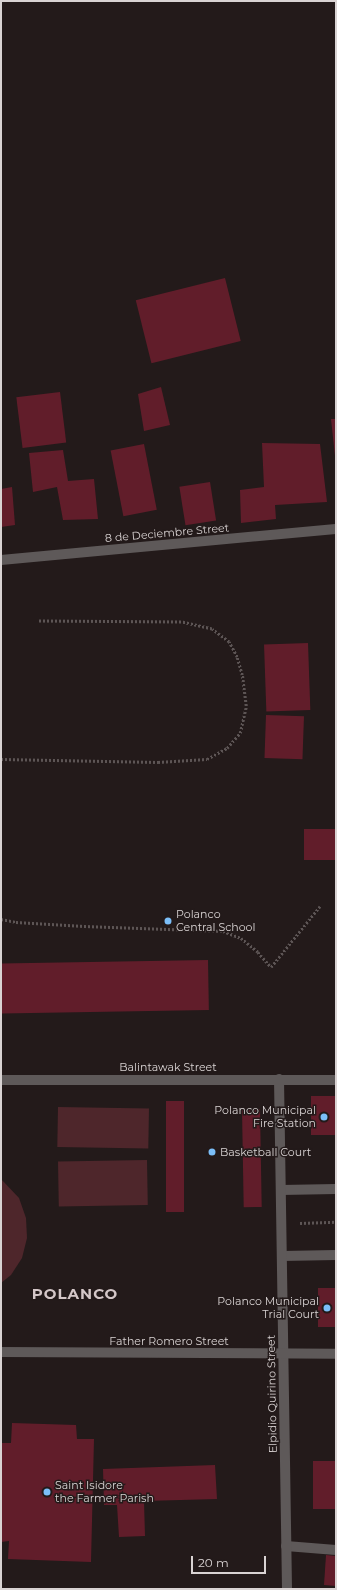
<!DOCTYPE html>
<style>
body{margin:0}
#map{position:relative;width:337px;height:1590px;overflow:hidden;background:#231a1a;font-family:Montserrat,sans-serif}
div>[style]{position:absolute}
.green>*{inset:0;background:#4e262b;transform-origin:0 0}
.building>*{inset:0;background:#611d2a;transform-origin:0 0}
.path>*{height:2.5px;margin-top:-1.25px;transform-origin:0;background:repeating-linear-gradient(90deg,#5d5555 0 2px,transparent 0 4px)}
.lane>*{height:10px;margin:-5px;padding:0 5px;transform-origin:5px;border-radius:5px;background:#5e5959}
.street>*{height:10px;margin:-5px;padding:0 5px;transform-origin:5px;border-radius:5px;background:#5e5959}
.dots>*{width:11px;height:11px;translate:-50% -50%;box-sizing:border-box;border:2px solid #231a1a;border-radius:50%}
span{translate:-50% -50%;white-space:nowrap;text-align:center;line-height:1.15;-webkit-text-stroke:3px #231a1a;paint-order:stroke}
.street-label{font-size:11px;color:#d9d3d3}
.poi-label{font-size:11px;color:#d9d3d3}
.left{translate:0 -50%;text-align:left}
.right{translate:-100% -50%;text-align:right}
.district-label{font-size:15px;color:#d4c7c8;font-weight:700;letter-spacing:1px}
.frame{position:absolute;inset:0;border:2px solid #d9d3d3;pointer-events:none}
.scale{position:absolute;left:191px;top:1556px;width:75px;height:18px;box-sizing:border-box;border:2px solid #d9d3d3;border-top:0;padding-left:5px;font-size:12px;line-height:14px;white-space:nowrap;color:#d9d3d3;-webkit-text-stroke:3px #231a1a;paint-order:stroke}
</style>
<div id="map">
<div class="green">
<i style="left:58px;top:1107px;width:91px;height:40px;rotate:1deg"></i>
<i style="left:147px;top:1160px;width:45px;height:89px;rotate:89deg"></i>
<i style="clip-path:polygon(1px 1179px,19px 1198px,26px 1218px,27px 1238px,22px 1258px,11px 1275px,1px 1283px)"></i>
</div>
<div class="building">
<i style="left:225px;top:278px;width:65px;height:92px;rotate:76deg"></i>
<i style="clip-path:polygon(161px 387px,170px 425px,144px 431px,138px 394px)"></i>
<i style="left:60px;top:392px;width:51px;height:44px;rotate:83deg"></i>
<i style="clip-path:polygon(331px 419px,336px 419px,336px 456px,335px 456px)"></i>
<i style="clip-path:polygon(262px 443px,320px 444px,327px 502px,275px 505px,276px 519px,241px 523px,240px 490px,264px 487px)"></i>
<i style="left:144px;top:444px;width:67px;height:34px;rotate:79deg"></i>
<i style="clip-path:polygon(63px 450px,68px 481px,94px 479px,98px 519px,63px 520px,57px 487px,33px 492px,29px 453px)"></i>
<i style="left:210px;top:482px;width:39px;height:31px;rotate:81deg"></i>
<i style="clip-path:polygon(12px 487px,15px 525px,1px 527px,1px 489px)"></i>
<i style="left:308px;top:643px;width:67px;height:44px;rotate:88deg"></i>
<i style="left:266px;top:715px;width:38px;height:43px;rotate:2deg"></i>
<i style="left:304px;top:829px;width:32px;height:31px"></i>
<i style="left:208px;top:960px;width:50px;height:207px;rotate:89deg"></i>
<i style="left:336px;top:1096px;width:39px;height:25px;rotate:90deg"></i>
<i style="left:166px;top:1101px;width:18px;height:111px"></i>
<i style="left:260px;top:1109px;width:98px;height:18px;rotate:89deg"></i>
<i style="left:336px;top:1288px;width:39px;height:18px;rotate:90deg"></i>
<i style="clip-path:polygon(12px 1423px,76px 1425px,77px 1439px,94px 1439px,91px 1562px,8px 1559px,9px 1541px,1px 1542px,1px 1443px,11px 1443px)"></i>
<i style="left:313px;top:1461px;width:23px;height:48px"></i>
<i style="clip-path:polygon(215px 1465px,217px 1499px,144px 1501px,145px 1536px,119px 1537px,117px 1505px,104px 1505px,103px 1469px)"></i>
<i style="clip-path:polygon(326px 1555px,336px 1556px,336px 1586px,324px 1585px)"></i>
</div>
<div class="path">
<i style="left:1px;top:759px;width:157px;rotate:1.1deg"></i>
<i style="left:158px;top:762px;width:49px;rotate:-3.5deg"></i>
<i style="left:207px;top:759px;width:23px;rotate:-29deg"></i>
<i style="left:227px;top:748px;width:20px;rotate:-49deg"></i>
<i style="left:240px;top:733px;width:28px;rotate:-77deg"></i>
<i style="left:246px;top:706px;width:31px;rotate:-97deg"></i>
<i style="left:242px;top:675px;width:19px;rotate:-106deg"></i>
<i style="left:237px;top:657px;width:17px;rotate:-118deg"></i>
<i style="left:229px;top:642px;width:21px;rotate:-143deg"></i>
<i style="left:212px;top:629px;width:32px;rotate:-167deg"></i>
<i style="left:181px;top:622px;width:144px;rotate:-179.6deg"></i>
<i style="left:1px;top:919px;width:15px;rotate:11deg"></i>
<i style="left:16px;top:922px;width:68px;rotate:3.4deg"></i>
<i style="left:84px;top:926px;width:139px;rotate:2.1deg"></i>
<i style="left:223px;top:931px;width:19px;rotate:21deg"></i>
<i style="left:241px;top:938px;width:22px;rotate:39deg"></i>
<i style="left:258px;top:952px;width:20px;rotate:49deg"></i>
<i style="left:271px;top:967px;width:78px;rotate:-51.2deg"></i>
<i style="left:300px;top:1223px;width:36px;rotate:-2deg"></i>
</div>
<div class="lane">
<i style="left:281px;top:1190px;width:55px;rotate:-1deg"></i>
<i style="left:282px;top:1256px;width:54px;rotate:-1.1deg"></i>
<i style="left:286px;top:1546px;width:50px;rotate:4.6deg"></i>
</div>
<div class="street">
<i style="left:1px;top:560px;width:336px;rotate:-5.3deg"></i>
<i style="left:279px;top:1079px;width:510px;rotate:89.1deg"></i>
<i style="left:1px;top:1080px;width:335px"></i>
<i style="left:1px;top:1352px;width:335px;rotate:0.3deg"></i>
</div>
<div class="dots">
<i style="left:168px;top:921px;background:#7bbef8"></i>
<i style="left:324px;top:1117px;background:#7bbef8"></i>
<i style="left:212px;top:1152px;background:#7bbef8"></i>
<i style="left:327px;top:1308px;background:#7bbef8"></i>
<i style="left:47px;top:1492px;background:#7bbef8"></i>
</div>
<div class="street-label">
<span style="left:167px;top:533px;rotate:-5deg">8 de Deciembre Street</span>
<span style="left:168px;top:1067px">Balintawak Street</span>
<span style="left:169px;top:1341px">Father Romero Street</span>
<span style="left:272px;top:1394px;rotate:-91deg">Elpidio Quirino Street</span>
</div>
<div class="poi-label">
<span class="left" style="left:176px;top:921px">Polanco<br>Central School</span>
<span class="right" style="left:316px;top:1117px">Polanco Municipal<br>Fire Station</span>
<span class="left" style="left:220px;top:1152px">Basketball Court</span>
<span class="right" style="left:319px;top:1308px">Polanco Municipal<br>Trial Court</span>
<span class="left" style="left:55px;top:1492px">Saint Isidore<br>the Farmer Parish</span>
</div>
<div class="district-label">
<span style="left:75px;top:1294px">POLANCO</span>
</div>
<div class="frame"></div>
<div class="scale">20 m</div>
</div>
